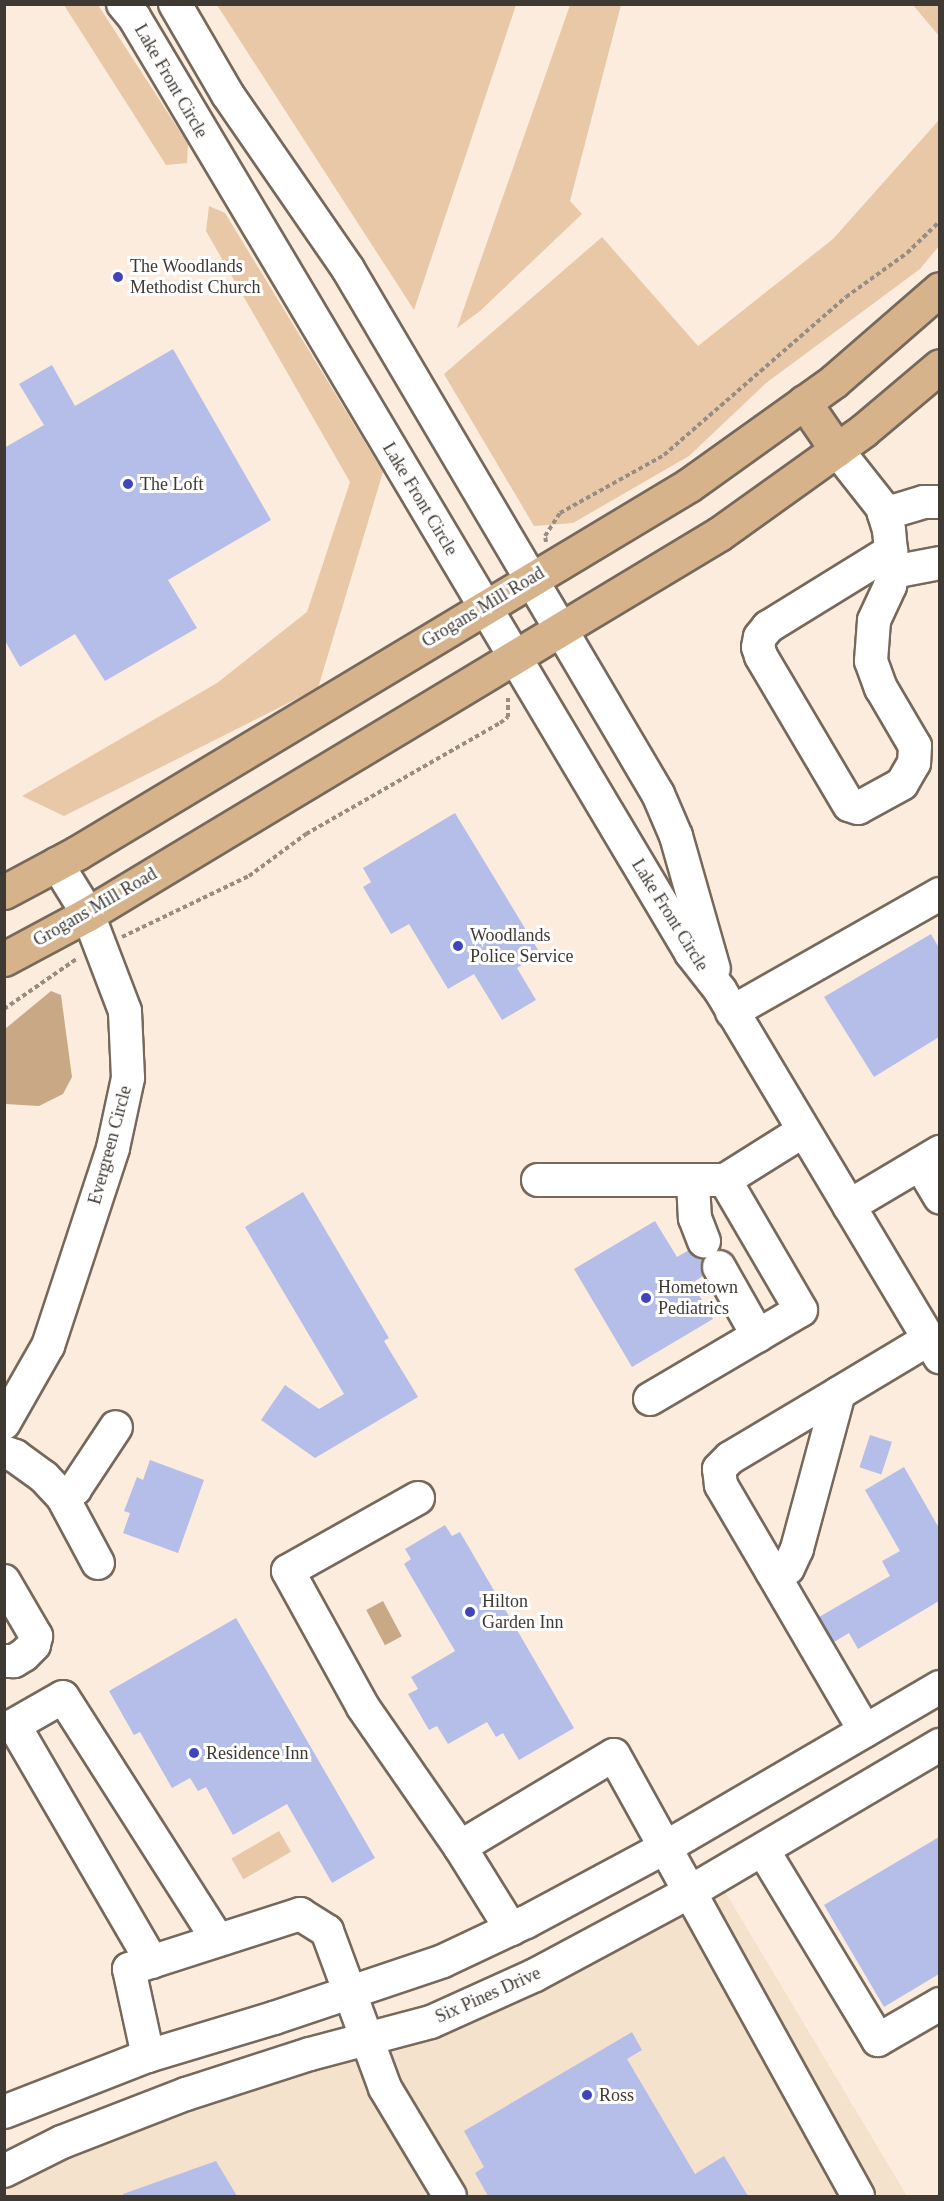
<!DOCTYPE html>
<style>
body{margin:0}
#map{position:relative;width:944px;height:2201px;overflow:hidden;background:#fbecdd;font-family:Georgia,serif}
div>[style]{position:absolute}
.built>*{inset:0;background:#f5e2cc}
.green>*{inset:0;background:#e8c8a6;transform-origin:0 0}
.water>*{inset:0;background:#c9a885;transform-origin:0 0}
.building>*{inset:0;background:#b5bee9;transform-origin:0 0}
.path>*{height:4px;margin-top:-2px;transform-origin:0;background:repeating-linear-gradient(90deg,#978d83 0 4.5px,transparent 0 7.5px)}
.roads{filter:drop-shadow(2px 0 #76695b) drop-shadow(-2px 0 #76695b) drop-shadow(0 2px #76695b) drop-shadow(0 -2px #76695b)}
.minor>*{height:32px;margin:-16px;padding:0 16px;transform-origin:16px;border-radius:16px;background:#fff}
.major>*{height:33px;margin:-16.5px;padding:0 16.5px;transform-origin:16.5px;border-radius:16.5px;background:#d6b38b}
.dots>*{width:16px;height:16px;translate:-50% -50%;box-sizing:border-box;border:3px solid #fff;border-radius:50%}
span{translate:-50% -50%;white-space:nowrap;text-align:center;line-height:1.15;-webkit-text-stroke:6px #fff;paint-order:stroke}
.street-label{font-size:18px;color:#3f3933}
.poi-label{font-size:18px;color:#3f3933}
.left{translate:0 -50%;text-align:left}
.frame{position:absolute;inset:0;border:6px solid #3f3933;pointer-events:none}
</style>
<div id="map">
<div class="built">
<i style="clip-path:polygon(724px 1890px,907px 2196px,5px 2196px,5px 2188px,68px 2154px,192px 2109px,437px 2033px)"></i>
</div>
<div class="green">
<i style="clip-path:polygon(64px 5px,98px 5px,188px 144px,187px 163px,166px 165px)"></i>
<i style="clip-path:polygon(217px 5px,516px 5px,414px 310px)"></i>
<i style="clip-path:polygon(570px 5px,621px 5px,570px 201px,582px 214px,480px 311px,457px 328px)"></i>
<i style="clip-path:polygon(913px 5px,939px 5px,939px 36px)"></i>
<i style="clip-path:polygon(939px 120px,939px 246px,920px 269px,766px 383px,689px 456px,573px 523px,534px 526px,444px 374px,602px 237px,698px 346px,833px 239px)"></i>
<i style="clip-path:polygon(209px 206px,225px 213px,383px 472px,318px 688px,64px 816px,22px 796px,217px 683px,307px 612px,350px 482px,206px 231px)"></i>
<i style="left:279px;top:1831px;width:24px;height:55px;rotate:60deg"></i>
</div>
<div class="water">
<i style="clip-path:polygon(51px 991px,61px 995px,72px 1077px,63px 1094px,39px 1106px,5px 1104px,5px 1029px)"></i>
<i style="left:383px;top:1601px;width:40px;height:19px;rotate:62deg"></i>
</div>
<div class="building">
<i style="clip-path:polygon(173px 349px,271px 520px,168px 580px,197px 628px,105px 681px,75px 634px,20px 667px,4px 639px,4px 448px,44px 425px,19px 384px,52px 365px,75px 406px)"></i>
<i style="clip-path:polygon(455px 813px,540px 953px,517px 968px,536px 1000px,502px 1020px,474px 974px,448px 989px,409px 924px,391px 934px,363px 887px,371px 882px,363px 868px)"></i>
<i style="clip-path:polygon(931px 934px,939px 948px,939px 1037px,874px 1077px,824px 997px)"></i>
<i style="clip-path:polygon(303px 1192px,389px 1338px,384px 1341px,418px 1397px,315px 1458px,261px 1420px,285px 1385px,319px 1409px,344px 1394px,245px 1227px)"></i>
<i style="clip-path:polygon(655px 1221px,677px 1257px,689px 1250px,693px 1255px,703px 1259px,701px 1267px,703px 1276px,692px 1283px,713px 1319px,632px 1367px,574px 1269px)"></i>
<i style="left:870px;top:1435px;width:23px;height:34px;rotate:18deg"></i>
<i style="clip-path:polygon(150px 1460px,204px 1480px,178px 1553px,123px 1533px,130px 1513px,124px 1511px,137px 1477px,143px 1480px)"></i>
<i style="clip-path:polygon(904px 1467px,939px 1528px,939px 1601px,858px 1649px,849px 1633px,834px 1642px,819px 1617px,890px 1576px,882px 1561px,900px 1551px,865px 1490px)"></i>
<i style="clip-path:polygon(445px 1525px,452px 1536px,460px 1532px,574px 1728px,519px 1760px,503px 1733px,496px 1737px,487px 1722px,448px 1744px,437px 1726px,429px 1730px,408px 1694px,418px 1689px,411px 1677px,455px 1651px,404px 1564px,411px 1559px,405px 1549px)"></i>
<i style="clip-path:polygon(236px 1618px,375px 1858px,332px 1883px,287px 1804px,233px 1835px,206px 1787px,198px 1791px,190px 1778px,172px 1788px,140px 1732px,134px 1735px,109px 1691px)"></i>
<i style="clip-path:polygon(939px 1837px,939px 1974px,884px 2007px,824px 1905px)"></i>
<i style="clip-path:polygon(632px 2032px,642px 2050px,627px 2059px,695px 2174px,724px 2156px,748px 2196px,488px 2196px,475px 2173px,484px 2167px,464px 2131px)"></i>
<i style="clip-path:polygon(216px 2161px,237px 2196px,123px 2196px,123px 2194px)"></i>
</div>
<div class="path">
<i style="left:546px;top:542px;width:6px;rotate:-99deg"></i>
<i style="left:545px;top:536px;width:27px;rotate:-57deg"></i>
<i style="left:560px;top:513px;width:119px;rotate:-29.1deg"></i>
<i style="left:664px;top:455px;width:241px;rotate:-41deg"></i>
<i style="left:846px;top:297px;width:75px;rotate:-35.8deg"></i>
<i style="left:907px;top:253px;width:46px;rotate:-44.1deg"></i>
<i style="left:122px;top:937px;width:141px;rotate:-25.7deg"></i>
<i style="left:249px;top:876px;width:71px;rotate:-36.4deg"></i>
<i style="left:306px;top:834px;width:224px;rotate:-29.8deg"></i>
<i style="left:500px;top:723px;width:10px;rotate:-37deg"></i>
<i style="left:508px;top:717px;width:21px;rotate:-90deg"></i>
<i style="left:4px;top:1009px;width:90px;rotate:-34.6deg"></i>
</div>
<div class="roads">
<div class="minor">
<i style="left:123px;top:4px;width:17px;rotate:50deg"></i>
<i style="left:134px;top:17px;width:1089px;rotate:59.24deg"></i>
<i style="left:691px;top:953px;width:47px;rotate:51.9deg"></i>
<i style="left:720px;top:990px;width:428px;rotate:59.1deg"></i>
<i style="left:175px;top:4px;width:105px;rotate:59.8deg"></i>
<i style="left:228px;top:95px;width:211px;rotate:55.4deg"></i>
<i style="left:348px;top:269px;width:610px;rotate:59.44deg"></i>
<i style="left:658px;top:794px;width:46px;rotate:66.8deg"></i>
<i style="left:676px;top:836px;width:138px;rotate:74.1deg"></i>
<i style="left:837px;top:450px;width:73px;rotate:51.7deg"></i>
<i style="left:882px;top:507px;width:24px;rotate:73deg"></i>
<i style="left:889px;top:530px;width:42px;rotate:84.6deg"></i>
<i style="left:893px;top:572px;width:14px;rotate:102deg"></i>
<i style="left:890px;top:586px;width:38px;rotate:115deg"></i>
<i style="left:874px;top:621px;width:40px;rotate:94.3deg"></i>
<i style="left:871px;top:661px;width:29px;rotate:70deg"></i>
<i style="left:881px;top:688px;width:67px;rotate:59.6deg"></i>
<i style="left:915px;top:746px;width:17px;rotate:93deg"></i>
<i style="left:914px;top:763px;width:24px;rotate:120deg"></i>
<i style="left:902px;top:784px;width:50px;rotate:151.4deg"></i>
<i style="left:858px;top:808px;width:9px;rotate:-162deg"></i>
<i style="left:849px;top:805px;width:173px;rotate:-120.6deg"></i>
<i style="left:761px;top:656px;width:9px;rotate:-108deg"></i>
<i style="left:758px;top:647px;width:10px;rotate:-79deg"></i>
<i style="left:760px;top:637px;width:13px;rotate:-51deg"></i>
<i style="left:768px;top:627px;width:145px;rotate:-31.7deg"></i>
<i style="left:884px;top:514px;width:42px;rotate:-16.7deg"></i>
<i style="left:924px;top:502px;width:16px"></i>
<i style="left:893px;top:572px;width:48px;rotate:-10.8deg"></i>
<i style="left:732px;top:1012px;width:239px;rotate:-29.6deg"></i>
<i style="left:920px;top:1164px;width:39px;rotate:59deg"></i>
<i style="left:538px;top:1180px;width:187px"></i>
<i style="left:725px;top:1180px;width:92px;rotate:-32.1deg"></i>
<i style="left:693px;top:1182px;width:36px;rotate:87deg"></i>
<i style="left:695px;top:1218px;width:25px;rotate:69deg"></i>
<i style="left:849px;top:1206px;width:106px;rotate:-30.7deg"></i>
<i style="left:719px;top:1267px;width:79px;rotate:60.5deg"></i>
<i style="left:839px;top:1393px;width:162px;rotate:105.1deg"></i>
<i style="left:797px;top:1549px;width:21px;rotate:115deg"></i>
<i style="left:788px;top:1568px;width:16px;rotate:166deg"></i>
<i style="left:772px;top:1572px;width:101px;rotate:-120.4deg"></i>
<i style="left:721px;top:1485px;width:16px;rotate:-97deg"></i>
<i style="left:719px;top:1469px;width:16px;rotate:-45deg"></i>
<i style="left:730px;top:1458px;width:127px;rotate:-30.8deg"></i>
<i style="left:839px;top:1393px;width:105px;rotate:-31deg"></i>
<i style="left:650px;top:1399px;width:175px;rotate:-30.5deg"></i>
<i style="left:801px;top:1310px;width:151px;rotate:-120.3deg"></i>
<i style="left:4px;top:1423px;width:89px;rotate:-60.3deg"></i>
<i style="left:48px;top:1346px;width:208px;rotate:-71.8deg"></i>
<i style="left:113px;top:1148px;width:72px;rotate:-77.9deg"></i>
<i style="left:128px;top:1078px;width:67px;rotate:-92.6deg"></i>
<i style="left:125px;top:1011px;width:104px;rotate:-110.9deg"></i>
<i style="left:88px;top:914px;width:59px;rotate:-121.8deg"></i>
<i style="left:4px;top:1452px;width:12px;rotate:20deg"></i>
<i style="left:15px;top:1456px;width:36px;rotate:36deg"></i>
<i style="left:44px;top:1477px;width:26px;rotate:47deg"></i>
<i style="left:62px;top:1496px;width:76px;rotate:61.8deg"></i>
<i style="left:62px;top:1496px;width:15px;rotate:-28deg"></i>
<i style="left:75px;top:1489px;width:74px;rotate:-56.5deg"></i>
<i style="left:418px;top:1498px;width:149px;rotate:150.7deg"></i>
<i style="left:288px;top:1571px;width:155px;rotate:61.1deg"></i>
<i style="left:363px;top:1707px;width:170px;rotate:55.3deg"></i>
<i style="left:460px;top:1847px;width:97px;rotate:58.1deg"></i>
<i style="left:772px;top:1572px;width:184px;rotate:59.7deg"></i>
<i style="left:4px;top:1581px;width:64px;rotate:59.8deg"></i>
<i style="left:36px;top:1636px;width:9px;rotate:103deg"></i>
<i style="left:34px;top:1645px;width:14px;rotate:135deg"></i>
<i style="left:24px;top:1655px;width:12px;rotate:149deg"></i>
<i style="left:14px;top:1661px;width:10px;rotate:180deg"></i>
<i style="left:460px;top:1847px;width:179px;rotate:-30.9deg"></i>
<i style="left:614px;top:1755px;width:504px;rotate:61.04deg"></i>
<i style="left:763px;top:1850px;width:222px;rotate:58.8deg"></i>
<i style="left:878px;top:2040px;width:72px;rotate:-30.1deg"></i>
<i style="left:152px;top:1962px;width:274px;rotate:-120.2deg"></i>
<i style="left:14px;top:1725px;width:56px;rotate:-29.7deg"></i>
<i style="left:63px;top:1697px;width:288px;rotate:57.5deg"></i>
<i style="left:148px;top:2056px;width:89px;rotate:-102.3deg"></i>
<i style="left:129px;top:1969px;width:180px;rotate:-17.8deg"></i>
<i style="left:300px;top:1914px;width:32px;rotate:32deg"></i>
<i style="left:327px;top:1931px;width:167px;rotate:69.7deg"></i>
<i style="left:385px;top:2088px;width:126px;rotate:59deg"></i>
<i style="left:4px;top:2112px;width:155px;rotate:-21.3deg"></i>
<i style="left:148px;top:2056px;width:132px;rotate:-16.8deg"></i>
<i style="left:274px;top:2018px;width:178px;rotate:-18.6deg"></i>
<i style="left:443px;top:1961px;width:92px;rotate:-25.2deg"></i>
<i style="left:526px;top:1922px;width:159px;rotate:-28.2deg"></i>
<i style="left:666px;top:1847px;width:317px;rotate:-30.3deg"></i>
<i style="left:4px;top:2171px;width:65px;rotate:-26.6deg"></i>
<i style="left:62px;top:2142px;width:133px;rotate:-21.2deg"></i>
<i style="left:186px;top:2094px;width:130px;rotate:-17.9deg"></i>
<i style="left:310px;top:2054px;width:125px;rotate:-14.8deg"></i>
<i style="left:431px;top:2022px;width:114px;rotate:-24.3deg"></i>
<i style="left:535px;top:1975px;width:176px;rotate:-28.2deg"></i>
<i style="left:690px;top:1892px;width:290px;rotate:-30.5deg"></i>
</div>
<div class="major">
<i style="left:804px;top:402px;width:58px;rotate:55.5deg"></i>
<i style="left:4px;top:892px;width:83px;rotate:-28.1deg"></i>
<i style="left:77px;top:853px;width:714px;rotate:-31.02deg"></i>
<i style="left:689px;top:485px;width:178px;rotate:-35.6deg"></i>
<i style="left:834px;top:381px;width:140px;rotate:-41deg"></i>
<i style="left:4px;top:959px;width:95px;rotate:-28.2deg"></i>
<i style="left:88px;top:914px;width:737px;rotate:-31.06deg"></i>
<i style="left:719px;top:534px;width:178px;rotate:-35.6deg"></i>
<i style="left:864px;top:430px;width:99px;rotate:-40.1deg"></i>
</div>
</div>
<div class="dots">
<i style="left:118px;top:277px;background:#4245ba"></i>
<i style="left:128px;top:484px;background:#4245ba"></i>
<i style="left:458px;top:946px;background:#4245ba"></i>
<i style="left:646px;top:1298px;background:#4245ba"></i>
<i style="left:470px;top:1612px;background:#4245ba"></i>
<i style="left:194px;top:1753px;background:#4245ba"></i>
<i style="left:587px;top:2095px;background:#4245ba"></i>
</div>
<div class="street-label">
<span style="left:171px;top:81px;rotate:60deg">Lake Front Circle</span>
<span style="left:420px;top:499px;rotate:59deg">Lake Front Circle</span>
<span style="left:483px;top:607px;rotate:-31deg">Grogans Mill Road</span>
<span style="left:95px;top:907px;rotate:-30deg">Grogans Mill Road</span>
<span style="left:670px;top:915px;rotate:58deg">Lake Front Circle</span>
<span style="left:110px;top:1145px;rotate:-75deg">Evergreen Circle</span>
<span style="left:488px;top:1995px;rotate:-24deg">Six Pines Drive</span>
</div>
<div class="poi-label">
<span class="left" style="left:130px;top:277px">The Woodlands<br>Methodist Church</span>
<span class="left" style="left:140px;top:484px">The Loft</span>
<span class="left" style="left:470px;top:946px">Woodlands<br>Police Service</span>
<span class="left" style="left:658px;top:1298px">Hometown<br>Pediatrics</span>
<span class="left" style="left:482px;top:1612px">Hilton<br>Garden Inn</span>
<span class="left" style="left:206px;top:1753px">Residence Inn</span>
<span class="left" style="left:599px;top:2095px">Ross</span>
</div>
<div class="frame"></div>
</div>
